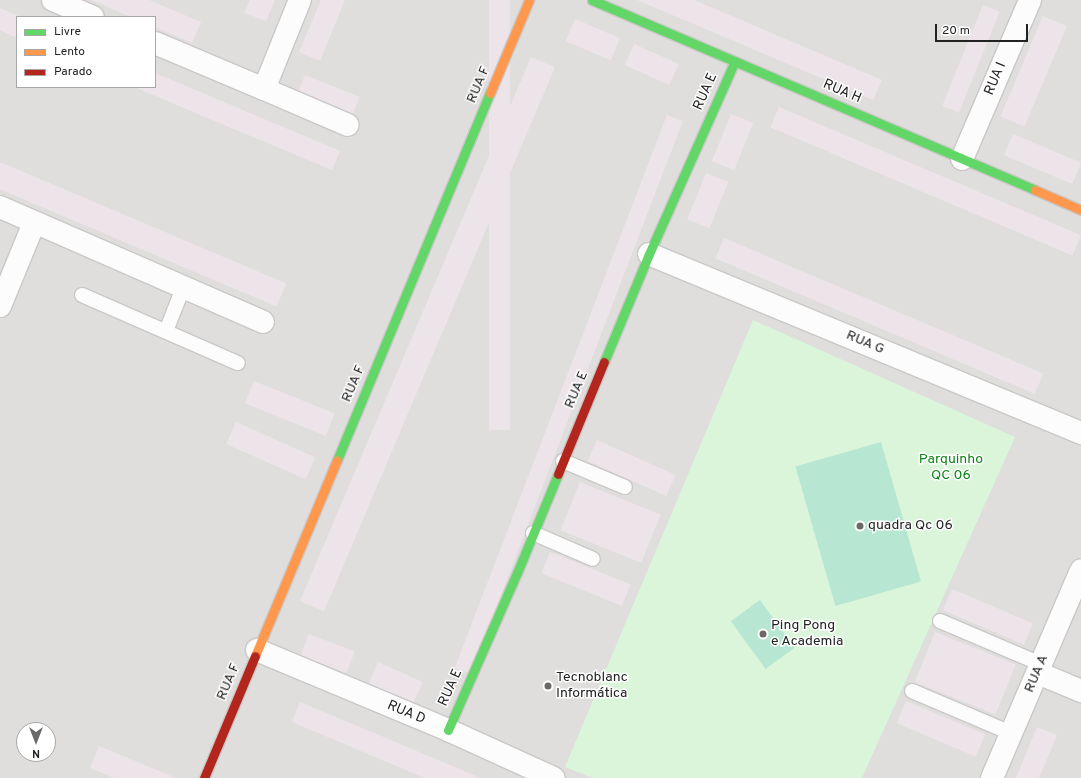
<!DOCTYPE html>
<meta charset="utf-8">
<style>
body{margin:0}
#map{position:relative;width:1081px;height:778px;overflow:hidden;background:#f0eeeb;font-family:Overpass,sans-serif}
div>[style]{position:absolute}
.residential>*{inset:0;background:#dfdedc}
.industrial>*{inset:0;background:#ede4e9;transform-origin:0 0}
.park>*{inset:0;background:#daf5da}
.pitch>*{inset:0;background:#b7e6d2;transform-origin:0 0}
.roads{filter:drop-shadow(1px 0 #c9c8c7) drop-shadow(-1px 0 #c9c8c7) drop-shadow(0 1px #c9c8c7) drop-shadow(0 -1px #c9c8c7)}
.lane>*{height:14px;margin:-7px;padding:0 7px;transform-origin:7px;border-radius:7px;background:#fdfcfc}
.street>*{height:22px;margin:-11px;padding:0 11px;transform-origin:11px;border-radius:11px;background:#fdfcfc}
.fast>*{height:9px;margin:-4.5px;padding:0 4.5px;transform-origin:4.5px;border-radius:4.5px;background:#63d668}
.slow>*{height:9px;margin:-4.5px;padding:0 4.5px;transform-origin:4.5px;border-radius:4.5px;background:#ff974d}
.jam>*{height:9px;margin:-4.5px;padding:0 4.5px;transform-origin:4.5px;border-radius:4.5px;background:#b3261e}
.dots>*{width:11px;height:11px;translate:-50% -50%;box-sizing:border-box;border:2px solid #fff;border-radius:50%}
span{translate:-50% -50%;white-space:nowrap;text-align:center;line-height:1.15;-webkit-text-stroke:3px #fff;paint-order:stroke}
.street-label{font-size:14px;color:#222}
.park-label{font-size:14px;color:#0c8416}
.poi-label{font-size:14px;color:#222}
.left{translate:0 -50%;text-align:left}
.legend{position:absolute;left:16px;top:16px;width:140px;height:72px;box-sizing:border-box;background:#fff;border:1px solid #a7a7a7;margin:0;padding:5px 7px;list-style:none;font-size:12px;color:#222}
.legend li{display:flex;align-items:center;gap:8px;height:20px}
.legend b{width:20px;border:1px solid #a7a7a7}
.north{position:absolute;left:16px;top:722px;width:40px;height:40px;box-sizing:border-box;background:#fff;border:1px solid #a7a7a7;border-radius:50%;rotate:180deg;font-size:11px;font-weight:700;line-height:16px;text-align:center;color:#222}
.north::after{content:'';display:block;margin:auto;width:14px;height:18px;background:#6a6968;clip-path:polygon(50% 0,100% 100%,50% 72%,0 100%)}
.scale{position:absolute;left:935px;top:24px;width:93px;height:18px;box-sizing:border-box;border:2px solid #222;border-top:0;padding-left:5px;font-size:12px;line-height:14px;white-space:nowrap;color:#222;-webkit-text-stroke:3px #fff;paint-order:stroke}
</style>
<div id="map">
<div class="residential">
<i style="clip-path:polygon(evenodd,0 0,1081px 0,1081px 778px,0 778px,0 0,17px 17px,155px 17px,155px 87px,17px 87px,17px 17px,0 0,24px 730px,48px 730px,48px 754px,24px 754px,24px 730px)"></i>
</div>
<div class="industrial">
<i style="clip-path:polygon(91px 0,149px 0,201px 22px,192px 43px,155px 27px,155px 17px,131px 17px)"></i>
<i style="clip-path:polygon(250px 0,275px 0,266px 21px,244px 13px)"></i>
<i style="clip-path:polygon(321px 0,345px 0,320px 61px,299px 52px)"></i>
<i style="left:489px;top:0;width:21px;height:430px"></i>
<i style="clip-path:polygon(637px 0,694px 0,882px 80px,873px 100px)"></i>
<i style="left:983px;top:5px;width:18px;height:109px;rotate:22deg"></i>
<i style="clip-path:polygon(0 8px,21px 17px,17px 17px,17px 38px,0 30px)"></i>
<i style="left:1043px;top:16px;width:26px;height:109px;rotate:23deg"></i>
<i style="left:575px;top:19px;width:49px;height:24px;rotate:23deg"></i>
<i style="left:634px;top:44px;width:49px;height:23px;rotate:24deg"></i>
<i style="left:531px;top:57px;width:26px;height:591px;rotate:23deg"></i>
<i style="clip-path:polygon(155px 73px,340px 151px,332px 170px,134px 87px,155px 87px)"></i>
<i style="left:305px;top:75px;width:59px;height:23px;rotate:22deg"></i>
<i style="left:779px;top:107px;width:328px;height:22px;rotate:23deg"></i>
<i style="left:731px;top:114px;width:24px;height:51px;rotate:22deg"></i>
<i style="left:667px;top:115px;width:17px;height:592px;rotate:21deg"></i>
<i style="left:1013px;top:134px;width:74px;height:23px;rotate:23deg"></i>
<i style="left:0;top:162px;width:311px;height:25px;rotate:23deg"></i>
<i style="left:706px;top:173px;width:24px;height:50px;rotate:22deg"></i>
<i style="left:724px;top:238px;width:347px;height:22px;rotate:23deg"></i>
<i style="left:254px;top:381px;width:87px;height:24px;rotate:22deg"></i>
<i style="left:236px;top:422px;width:87px;height:24px;rotate:24deg"></i>
<i style="left:597px;top:440px;width:86px;height:23px;rotate:24deg"></i>
<i style="left:580px;top:482px;width:87px;height:52px;rotate:22deg"></i>
<i style="left:550px;top:552px;width:87px;height:23px;rotate:22deg"></i>
<i style="left:952px;top:589px;width:88px;height:23px;rotate:23deg"></i>
<i style="left:935px;top:632px;width:87px;height:54px;rotate:22deg"></i>
<i style="left:309px;top:634px;width:49px;height:23px;rotate:21deg"></i>
<i style="left:378px;top:662px;width:49px;height:24px;rotate:24deg"></i>
<i style="left:906px;top:701px;width:86px;height:24px;rotate:23deg"></i>
<i style="clip-path:polygon(300px 702px,481px 778px,425px 778px,292px 722px)"></i>
<i style="clip-path:polygon(1037px 727px,1057px 735px,1039px 778px,1016px 778px)"></i>
<i style="clip-path:polygon(99px 746px,176px 778px,114px 778px,90px 768px)"></i>
</div>
<div class="park">
<i style="clip-path:polygon(753px 320px,1015px 437px,862px 778px,593px 778px,565px 767px)"></i>
</div>
<div class="pitch">
<i style="left:881px;top:442px;width:145px;height:89px;rotate:74deg"></i>
<i style="left:760px;top:600px;width:59px;height:36px;rotate:54deg"></i>
</div>
<div class="roads">
<div class="lane">
<i style="left:82px;top:295px;width:170px;rotate:23.6deg"></i>
<i style="left:166px;top:331px;width:46px;rotate:-68.4deg"></i>
<i style="left:563px;top:461px;width:67px;rotate:22.8deg"></i>
<i style="left:533px;top:533px;width:65px;rotate:23.4deg"></i>
<i style="left:940px;top:621px;width:110px;rotate:23.1deg"></i>
<i style="left:912px;top:691px;width:108px;rotate:23deg"></i>
</div>
<div class="street">
<i style="left:53px;top:0;width:43px;rotate:23deg"></i>
<i style="left:155px;top:43px;width:118px;rotate:22.9deg"></i>
<i style="left:264px;top:89px;width:96px;rotate:-68deg"></i>
<i style="left:264px;top:89px;width:91px;rotate:23.2deg"></i>
<i style="left:962px;top:159px;width:173px;rotate:-66.8deg"></i>
<i style="left:0;top:207px;width:287px;rotate:23.6deg"></i>
<i style="left:649px;top:254px;width:468px;rotate:22.5deg"></i>
<i style="left:0;top:306px;width:90px;rotate:-67.7deg"></i>
<i style="left:257px;top:650px;width:207px;rotate:22.7deg"></i>
<i style="left:448px;top:730px;width:116px;rotate:24.4deg"></i>
<i style="left:1038px;top:673px;width:47px;rotate:22.7deg"></i>
<i style="left:992px;top:778px;width:226px;rotate:-66.8deg"></i>
</div>
<div class="fast">
<i style="left:592px;top:0;width:482px;rotate:23.2deg"></i>
<i style="left:604px;top:362px;width:117px;rotate:-67.4deg"></i>
<i style="left:649px;top:254px;width:211px;rotate:-66deg"></i>
<i style="left:337px;top:460px;width:398px;rotate:-67.4deg"></i>
<i style="left:448px;top:730px;width:171px;rotate:-66.3deg"></i>
<i style="left:517px;top:573px;width:107px;rotate:-67.5deg"></i>
</div>
<div class="slow">
<i style="left:490px;top:93px;width:101px;rotate:-67.2deg"></i>
<i style="left:1035px;top:190px;width:50px;rotate:23.5deg"></i>
<i style="left:255px;top:656px;width:212px;rotate:-67.3deg"></i>
</div>
<div class="jam">
<i style="left:558px;top:474px;width:121px;rotate:-67.7deg"></i>
<i style="left:204px;top:778px;width:132px;rotate:-67.3deg"></i>
</div>
</div>
<div class="dots">
<i style="left:860px;top:526px;background:#6a6968"></i>
<i style="left:763px;top:634px;background:#6a6968"></i>
<i style="left:548px;top:686px;background:#6a6968"></i>
</div>
<div class="street-label">
<span style="left:996px;top:79px;rotate:-67deg">RUA I</span>
<span style="left:479px;top:85px;rotate:-67deg">RUA F</span>
<span style="left:706px;top:92px;rotate:-66deg">RUA E</span>
<span style="left:842px;top:92px;rotate:23deg">RUA H</span>
<span style="left:865px;top:343px;rotate:23deg">RUA G</span>
<span style="left:354px;top:384px;rotate:-67deg">RUA F</span>
<span style="left:577px;top:390px;rotate:-67deg">RUA E</span>
<span style="left:1037px;top:674px;rotate:-67deg">RUA A</span>
<span style="left:229px;top:682px;rotate:-67deg">RUA F</span>
<span style="left:451px;top:688px;rotate:-66deg">RUA E</span>
<span style="left:406px;top:713px;rotate:23deg">RUA D</span>
</div>
<div class="park-label">
<span style="left:951px;top:468px">Parquinho<br>QC 06</span>
</div>
<div class="poi-label">
<span class="left" style="left:868px;top:526px">quadra Qc 06</span>
<span class="left" style="left:771px;top:634px">Ping Pong<br>e Academia</span>
<span class="left" style="left:556px;top:686px">Tecnoblanc<br>Informática</span>
</div>
<ul class="legend">
<li><b style="height:5px;background:#63d668"></b>Livre</li>
<li><b style="height:5px;background:#ff974d"></b>Lento</li>
<li><b style="height:5px;background:#b3261e"></b>Parado</li>
</ul>
<div class="north">N</div>
<div class="scale">20 m</div>
</div>
